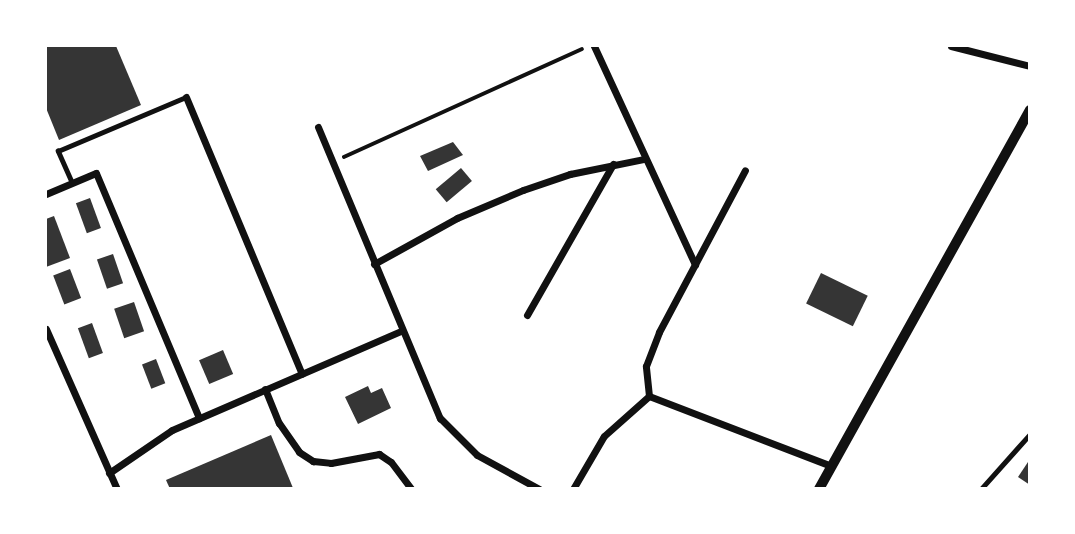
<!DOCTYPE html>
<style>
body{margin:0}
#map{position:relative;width:1075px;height:534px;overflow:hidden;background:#fff;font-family:Manrope,sans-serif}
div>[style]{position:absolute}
.building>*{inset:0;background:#353535;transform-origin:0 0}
.path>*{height:3.5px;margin:-1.75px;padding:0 1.75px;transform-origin:1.75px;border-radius:1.75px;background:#111}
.service>*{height:4.5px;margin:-2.25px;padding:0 2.25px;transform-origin:2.25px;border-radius:2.25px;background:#111}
.minor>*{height:7px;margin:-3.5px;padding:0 3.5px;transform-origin:3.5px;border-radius:3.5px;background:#111}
.tertiary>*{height:10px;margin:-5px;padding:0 5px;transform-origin:5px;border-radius:5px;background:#111}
span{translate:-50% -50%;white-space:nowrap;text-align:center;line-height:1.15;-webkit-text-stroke:5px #fff;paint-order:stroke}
.frame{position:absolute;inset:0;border:47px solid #fff;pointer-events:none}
</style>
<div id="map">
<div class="building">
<i style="clip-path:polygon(46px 46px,116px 46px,141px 105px,59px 140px,46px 108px)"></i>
<i style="clip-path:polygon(453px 142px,463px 155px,428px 171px,420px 156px)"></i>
<i style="left:461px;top:168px;width:17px;height:33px;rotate:50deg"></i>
<i style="left:90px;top:198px;width:32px;height:15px;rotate:70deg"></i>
<i style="clip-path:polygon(54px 216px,70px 258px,46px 267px,46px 219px)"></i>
<i style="left:113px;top:254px;width:31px;height:17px;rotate:71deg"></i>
<i style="left:70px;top:269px;width:31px;height:18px;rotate:69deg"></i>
<i style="left:821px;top:273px;width:52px;height:34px;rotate:26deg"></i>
<i style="left:134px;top:302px;width:31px;height:21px;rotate:71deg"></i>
<i style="left:92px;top:323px;width:32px;height:15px;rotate:70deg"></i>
<i style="left:223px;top:350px;width:26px;height:26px;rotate:67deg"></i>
<i style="left:156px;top:359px;width:26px;height:15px;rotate:69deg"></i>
<i style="clip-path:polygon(368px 386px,371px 393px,382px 388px,391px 408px,358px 424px,345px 397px)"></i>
<i style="clip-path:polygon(271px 435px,293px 488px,170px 489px,166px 480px)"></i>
<i style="clip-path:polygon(1030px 459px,1030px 485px,1018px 477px)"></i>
</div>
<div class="path">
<i style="left:344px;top:157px;width:261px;rotate:-24.4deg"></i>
</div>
<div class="service">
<i style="left:72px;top:183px;width:35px;rotate:-114deg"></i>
<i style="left:58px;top:151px;width:139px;rotate:-22.9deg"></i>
<i style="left:981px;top:489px;width:74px;rotate:-48.3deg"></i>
</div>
<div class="minor">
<i style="left:594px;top:46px;width:241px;rotate:65.2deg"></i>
<i style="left:951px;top:46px;width:81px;rotate:14.2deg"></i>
<i style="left:186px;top:97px;width:300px;rotate:67.3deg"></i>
<i style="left:318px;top:127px;width:316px;rotate:67.3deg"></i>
<i style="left:440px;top:418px;width:52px;rotate:45deg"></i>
<i style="left:477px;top:455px;width:71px;rotate:28.7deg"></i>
<i style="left:46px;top:194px;width:54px;rotate:-22.8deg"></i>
<i style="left:96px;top:173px;width:266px;rotate:67.2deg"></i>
<i style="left:374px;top:264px;width:95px;rotate:-29deg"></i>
<i style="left:457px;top:218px;width:72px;rotate:-23deg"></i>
<i style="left:523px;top:190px;width:50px;rotate:-18.8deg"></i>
<i style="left:570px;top:174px;width:76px;rotate:-11.5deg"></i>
<i style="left:527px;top:315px;width:174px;rotate:-60.3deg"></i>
<i style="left:46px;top:329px;width:175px;rotate:66.1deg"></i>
<i style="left:265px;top:389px;width:37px;rotate:68deg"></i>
<i style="left:279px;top:423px;width:35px;rotate:55deg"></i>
<i style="left:299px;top:452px;width:17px;rotate:33deg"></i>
<i style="left:313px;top:461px;width:18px;rotate:6deg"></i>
<i style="left:331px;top:463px;width:49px;rotate:-10.6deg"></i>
<i style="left:379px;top:454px;width:14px;rotate:34deg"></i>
<i style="left:391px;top:462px;width:34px;rotate:53deg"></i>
<i style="left:649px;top:396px;width:30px;rotate:-96deg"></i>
<i style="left:646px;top:366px;width:36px;rotate:-69deg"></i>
<i style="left:659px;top:332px;width:183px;rotate:-62deg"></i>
<i style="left:649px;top:396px;width:195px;rotate:21deg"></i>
<i style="left:109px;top:473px;width:76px;rotate:-34.3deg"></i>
<i style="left:172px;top:430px;width:249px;rotate:-23.4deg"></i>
<i style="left:573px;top:489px;width:61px;rotate:-59.7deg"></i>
<i style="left:604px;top:436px;width:60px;rotate:-41.6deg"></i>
</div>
<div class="tertiary">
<i style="left:819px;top:489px;width:434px;rotate:-60.9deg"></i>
</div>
<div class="frame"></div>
</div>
